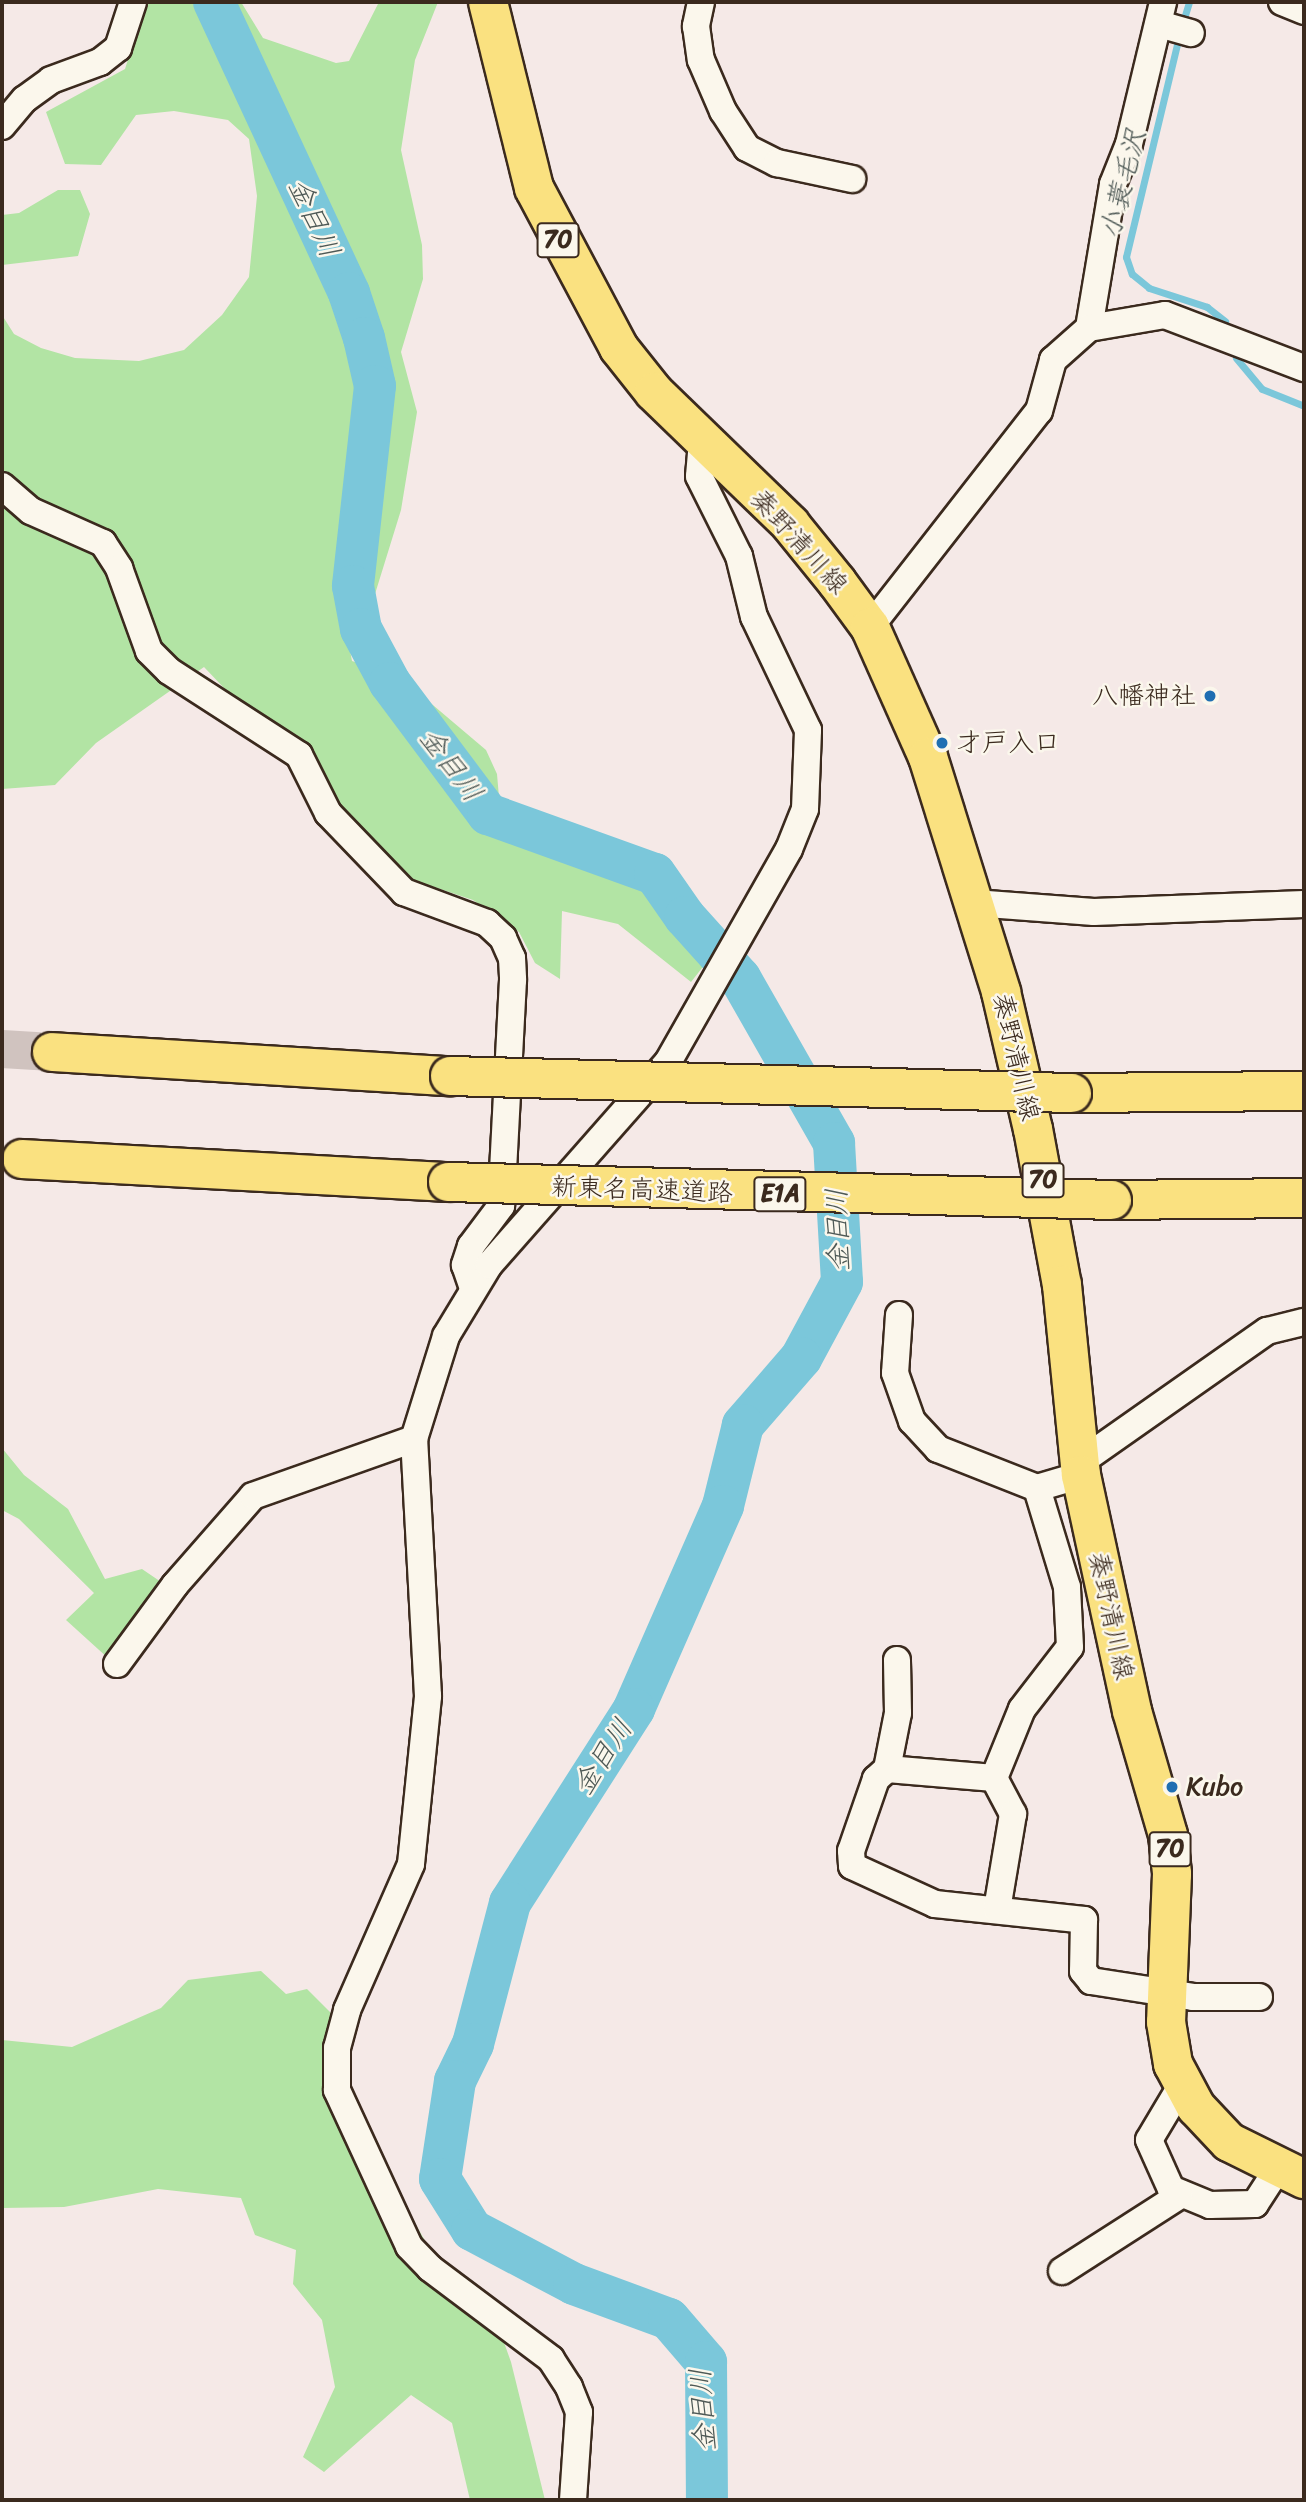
<!DOCTYPE html>
<meta charset="utf-8">
<style>
body{margin:0}
#map{position:relative;width:1306px;height:2502px;overflow:hidden;background:#f5e9e7;font-family:Sriracha,"Klee One",sans-serif}
div>[style]{position:absolute}
.green>*{inset:0;background:#b2e4a4}
.stream>*{height:7px;margin:-3.5px;padding:0 3.5px;transform-origin:3.5px;border-radius:3.5px;background:#7bc7da}
.river>*{height:42px;margin:-21px;padding:0 21px;transform-origin:21px;border-radius:21px;background:#7bc7da}
.motorway-tunnel>*{height:38px;margin-top:-19px;transform-origin:0;background:repeating-linear-gradient(90deg,#d0c3bf 0 38px,transparent 0 57px)}
.roads{filter:drop-shadow(2px 0 #3b2a1e) drop-shadow(-2px 0 #3b2a1e) drop-shadow(0 2px #3b2a1e) drop-shadow(0 -2px #3b2a1e)}
.minor>*{height:26px;margin:-13px;padding:0 13px;transform-origin:13px;border-radius:13px;background:#fbf7ec}
.primary>*{height:38px;margin:-19px;padding:0 19px;transform-origin:19px;border-radius:19px;background:#fae180}
.motorway>*{height:38px;margin:-19px;padding:0 19px;transform-origin:19px;border-radius:19px;background:#fae180}
.bridges{filter:drop-shadow(2px 0 #3b2a1e) drop-shadow(-2px 0 #3b2a1e) drop-shadow(0 2px #3b2a1e) drop-shadow(0 -2px #3b2a1e)}
.motorway-bridge>*{height:38px;margin:-19px;padding:0 19px;transform-origin:19px;border-radius:19px;background:#fae180}
.dots>*{width:19px;height:19px;translate:-50% -50%;box-sizing:border-box;border:4px solid #fbf7ec;border-radius:50%}
span{translate:-50% -50%;white-space:nowrap;text-align:center;line-height:1.15;-webkit-text-stroke:5px #fbf7ec;paint-order:stroke}
.shield-label span{padding:2px 5px;background:#fbf7ec;border:2px solid;border-radius:5px;-webkit-text-stroke-width:0}
.shield-label{font-size:24px;color:#3b2a1e;font-weight:700}
.street-label{font-size:26px;color:#3b2a1e}
.poi-label{font-size:26px;color:#3b2a1e}
.right{translate:-100% -50%;text-align:right}
.left{translate:0 -50%;text-align:left}
.water-label{font-size:28px;color:#4e5956;font-style:italic}
.frame{position:absolute;inset:0;border:4px solid #3b2a1e;pointer-events:none}
</style>
<div id="map">
<div class="green">
<i style="clip-path:polygon(146px 2px,241px 2px,263px 38px,336px 63px,349px 61px,379px 2px,438px 2px,415px 60px,401px 150px,422px 245px,423px 279px,401px 352px,417px 412px,401px 510px,375px 594px,347px 635px,352px 661px,401px 678px,486px 750px,497px 774px,500px 809px,565px 835px,620px 849px,713px 954px,691px 982px,618px 924px,562px 911px,560px 979px,535px 963px,519px 932px,473px 900px,404px 877px,204px 667px,96px 743px,55px 785px,2px 789px,2px 315px,14px 334px,41px 348px,75px 358px,139px 361px,184px 350px,222px 315px,249px 277px,257px 196px,249px 139px,228px 120px,174px 111px,136px 115px,101px 165px,65px 164px,46px 112px,125px 69px)"></i>
<i style="clip-path:polygon(58px 190px,80px 190px,90px 214px,78px 256px,2px 265px,2px 215px,19px 213px)"></i>
<i style="clip-path:polygon(2px 1448px,24px 1475px,68px 1509px,105px 1579px,142px 1569px,164px 1584px,109px 1659px,66px 1620px,94px 1593px,19px 1519px,2px 1510px)"></i>
<i style="clip-path:polygon(261px 1971px,286px 1994px,307px 1989px,341px 2023px,325px 2063px,433px 2255px,492px 2309px,511px 2362px,545px 2500px,470px 2500px,452px 2423px,411px 2395px,324px 2472px,303px 2457px,335px 2387px,322px 2320px,293px 2284px,296px 2250px,255px 2235px,241px 2198px,158px 2189px,64px 2207px,2px 2208px,2px 2040px,72px 2047px,161px 2008px,188px 1980px)"></i>
</div>
<div class="stream">
<i style="left:1182px;top:25px;width:24px;rotate:-73deg"></i>
<i style="left:1179px;top:36px;width:227px;rotate:103.5deg"></i>
<i style="left:1126px;top:257px;width:18px;rotate:71deg"></i>
<i style="left:1132px;top:274px;width:22px;rotate:39deg"></i>
<i style="left:1149px;top:288px;width:61px;rotate:18.1deg"></i>
<i style="left:1207px;top:307px;width:23px;rotate:38deg"></i>
<i style="left:1236px;top:358px;width:40px;rotate:50deg"></i>
<i style="left:1262px;top:389px;width:45px;rotate:22deg"></i>
</div>
<div class="river">
<i style="left:214px;top:2px;width:321px;rotate:65.1deg"></i>
<i style="left:349px;top:293px;width:47px;rotate:71.6deg"></i>
<i style="left:364px;top:338px;width:49px;rotate:77.1deg"></i>
<i style="left:375px;top:386px;width:201px;rotate:96.3deg"></i>
<i style="left:353px;top:586px;width:44px;rotate:79.5deg"></i>
<i style="left:361px;top:629px;width:61px;rotate:61.8deg"></i>
<i style="left:390px;top:683px;width:164px;rotate:53.2deg"></i>
<i style="left:488px;top:814px;width:177px;rotate:19.8deg"></i>
<i style="left:655px;top:874px;width:52px;rotate:55.1deg"></i>
<i style="left:685px;top:917px;width:82px;rotate:48deg"></i>
<i style="left:740px;top:978px;width:190px;rotate:60.3deg"></i>
<i style="left:834px;top:1143px;width:139px;rotate:86.7deg"></i>
<i style="left:842px;top:1282px;width:86px;rotate:118.3deg"></i>
<i style="left:801px;top:1358px;width:89px;rotate:130.9deg"></i>
<i style="left:743px;top:1425px;width:83px;rotate:103.9deg"></i>
<i style="left:723px;top:1506px;width:222px;rotate:113.7deg"></i>
<i style="left:634px;top:1709px;width:230px;rotate:122.6deg"></i>
<i style="left:510px;top:1903px;width:146px;rotate:104.7deg"></i>
<i style="left:473px;top:2044px;width:41px;rotate:115.9deg"></i>
<i style="left:455px;top:2081px;width:99px;rotate:98.7deg"></i>
<i style="left:440px;top:2179px;width:60px;rotate:57.9deg"></i>
<i style="left:472px;top:2230px;width:115px;rotate:27.9deg"></i>
<i style="left:574px;top:2284px;width:101px;rotate:20.2deg"></i>
<i style="left:669px;top:2319px;width:57px;rotate:49.3deg"></i>
<i style="left:706px;top:2362px;width:138px;rotate:89.6deg"></i>
</div>
<div class="motorway-tunnel">
<i style="left:2px;top:1049px;width:50px;rotate:3.4deg"></i>
</div>
<div class="roads">
<div class="minor">
<i style="left:701px;top:2px;width:25px;rotate:102deg"></i>
<i style="left:696px;top:26px;width:34px;rotate:82deg"></i>
<i style="left:701px;top:60px;width:56px;rotate:66.7deg"></i>
<i style="left:723px;top:111px;width:44px;rotate:57deg"></i>
<i style="left:747px;top:148px;width:34px;rotate:27deg"></i>
<i style="left:777px;top:163px;width:77px;rotate:12deg"></i>
<i style="left:1282px;top:2px;width:24px;rotate:22deg"></i>
<i style="left:1159px;top:24px;width:33px;rotate:16deg"></i>
<i style="left:2px;top:126px;width:35px;rotate:-50deg"></i>
<i style="left:25px;top:99px;width:32px;rotate:-36deg"></i>
<i style="left:51px;top:80px;width:52px;rotate:-20.2deg"></i>
<i style="left:100px;top:62px;width:23px;rotate:-38deg"></i>
<i style="left:118px;top:48px;width:48px;rotate:-71.9deg"></i>
<i style="left:1089px;top:328px;width:146px;rotate:-80.5deg"></i>
<i style="left:1113px;top:184px;width:43px;rotate:-68.2deg"></i>
<i style="left:1129px;top:144px;width:146px;rotate:-76.5deg"></i>
<i style="left:2px;top:486px;width:38px;rotate:41deg"></i>
<i style="left:31px;top:511px;width:79px;rotate:24deg"></i>
<i style="left:103px;top:543px;width:30px;rotate:57deg"></i>
<i style="left:119px;top:568px;width:88px;rotate:70.1deg"></i>
<i style="left:149px;top:651px;width:28px;rotate:45deg"></i>
<i style="left:169px;top:671px;width:155px;rotate:32.9deg"></i>
<i style="left:299px;top:755px;width:65px;rotate:63.4deg"></i>
<i style="left:328px;top:813px;width:110px;rotate:46.1deg"></i>
<i style="left:404px;top:892px;width:89px;rotate:20.5deg"></i>
<i style="left:487px;top:923px;width:22px;rotate:43deg"></i>
<i style="left:503px;top:938px;width:22px;rotate:66deg"></i>
<i style="left:512px;top:958px;width:22px;rotate:87deg"></i>
<i style="left:513px;top:980px;width:226px;rotate:93deg"></i>
<i style="left:501px;top:1206px;width:50px;rotate:126.9deg"></i>
<i style="left:471px;top:1246px;width:20px;rotate:108deg"></i>
<i style="left:465px;top:1265px;width:24px;rotate:71deg"></i>
<i style="left:870px;top:627px;width:274px;rotate:-52deg"></i>
<i style="left:1039px;top:411px;width:53px;rotate:-74.6deg"></i>
<i style="left:1053px;top:360px;width:48px;rotate:-41.6deg"></i>
<i style="left:1089px;top:328px;width:77px;rotate:-9.7deg"></i>
<i style="left:1165px;top:315px;width:149px;rotate:20.9deg"></i>
<i style="left:974px;top:903px;width:120px;rotate:4.3deg"></i>
<i style="left:1094px;top:912px;width:210px;rotate:-2.2deg"></i>
<i style="left:899px;top:1315px;width:58px;rotate:93.9deg"></i>
<i style="left:895px;top:1373px;width:51px;rotate:70.5deg"></i>
<i style="left:912px;top:1421px;width:38px;rotate:47deg"></i>
<i style="left:938px;top:1449px;width:106px;rotate:21.5deg"></i>
<i style="left:1037px;top:1488px;width:46px;rotate:-16.5deg"></i>
<i style="left:1079px;top:1463px;width:230px;rotate:-35.1deg"></i>
<i style="left:1267px;top:1331px;width:38px;rotate:-14deg"></i>
<i style="left:117px;top:1664px;width:98px;rotate:-53.7deg"></i>
<i style="left:175px;top:1585px;width:118px;rotate:-48.8deg"></i>
<i style="left:253px;top:1496px;width:171px;rotate:-19.5deg"></i>
<i style="left:887px;top:1769px;width:57px;rotate:-78.9deg"></i>
<i style="left:898px;top:1713px;width:53px;rotate:-91.1deg"></i>
<i style="left:994px;top:1778px;width:107px;rotate:-175.2deg"></i>
<i style="left:887px;top:1769px;width:15px;rotate:138deg"></i>
<i style="left:876px;top:1779px;width:76px;rotate:109.1deg"></i>
<i style="left:851px;top:1851px;width:15px;rotate:86deg"></i>
<i style="left:852px;top:1866px;width:91px;rotate:24.6deg"></i>
<i style="left:935px;top:1904px;width:150px;rotate:6.1deg"></i>
<i style="left:1084px;top:1920px;width:51px;rotate:91.1deg"></i>
<i style="left:1083px;top:1971px;width:13px;rotate:51deg"></i>
<i style="left:1091px;top:1981px;width:103px;rotate:8.9deg"></i>
<i style="left:1193px;top:1997px;width:66px"></i>
<i style="left:994px;top:1778px;width:74px;rotate:-67.9deg"></i>
<i style="left:1022px;top:1709px;width:78px;rotate:-52.3deg"></i>
<i style="left:1070px;top:1647px;width:60px;rotate:-92.9deg"></i>
<i style="left:1067px;top:1587px;width:103px;rotate:-106.9deg"></i>
<i style="left:994px;top:1778px;width:41px;rotate:62.2deg"></i>
<i style="left:1013px;top:1814px;width:97px;rotate:99.5deg"></i>
<i style="left:1183px;top:2083px;width:66px;rotate:120.8deg"></i>
<i style="left:1149px;top:2140px;width:54px;rotate:65.8deg"></i>
<i style="left:1171px;top:2189px;width:42px;rotate:22.3deg"></i>
<i style="left:1210px;top:2205px;width:45px;rotate:-1.3deg"></i>
<i style="left:1255px;top:2204px;width:40px;rotate:-57.1deg"></i>
<i style="left:1062px;top:2271px;width:139px;rotate:-32.7deg"></i>
<i style="left:573px;top:2500px;width:88px;rotate:-86.1deg"></i>
<i style="left:579px;top:2412px;width:27px;rotate:-112deg"></i>
<i style="left:569px;top:2387px;width:33px;rotate:-123deg"></i>
<i style="left:551px;top:2359px;width:151px;rotate:-143.1deg"></i>
<i style="left:430px;top:2268px;width:30px;rotate:-134deg"></i>
<i style="left:409px;top:2246px;width:172px;rotate:-114.8deg"></i>
<i style="left:337px;top:2090px;width:42px;rotate:-90deg"></i>
<i style="left:337px;top:2048px;width:39px;rotate:-75deg"></i>
<i style="left:347px;top:2010px;width:159px;rotate:-66.3deg"></i>
<i style="left:411px;top:1864px;width:169px;rotate:-84.2deg"></i>
<i style="left:428px;top:1696px;width:257px;rotate:-93.1deg"></i>
<i style="left:414px;top:1439px;width:108px;rotate:-72.7deg"></i>
<i style="left:446px;top:1336px;width:83px;rotate:-58.8deg"></i>
<i style="left:489px;top:1265px;width:271px;rotate:-48.6deg"></i>
<i style="left:668px;top:1062px;width:245px;rotate:-60.4deg"></i>
<i style="left:789px;top:849px;width:43px;rotate:-68.2deg"></i>
<i style="left:805px;top:809px;width:79px;rotate:-87.8deg"></i>
<i style="left:808px;top:730px;width:125px;rotate:-115.5deg"></i>
<i style="left:754px;top:617px;width:63px;rotate:-103.8deg"></i>
<i style="left:739px;top:556px;width:89px;rotate:-116.6deg"></i>
<i style="left:699px;top:476px;width:35px;rotate:-85deg"></i>
</div>
<div class="primary">
<i style="left:488px;top:2px;width:192px;rotate:76.1deg"></i>
<i style="left:534px;top:188px;width:181px;rotate:62deg"></i>
<i style="left:619px;top:348px;width:56px;rotate:51.5deg"></i>
<i style="left:654px;top:392px;width:190px;rotate:44.1deg"></i>
<i style="left:790px;top:524px;width:75px;rotate:51deg"></i>
<i style="left:837px;top:582px;width:56px;rotate:53.7deg"></i>
<i style="left:870px;top:627px;width:142px;rotate:66deg"></i>
<i style="left:928px;top:757px;width:246px;rotate:72.7deg"></i>
<i style="left:1001px;top:992px;width:141px;rotate:76.9deg"></i>
<i style="left:1033px;top:1129px;width:159px;rotate:79.5deg"></i>
<i style="left:1062px;top:1285px;width:191px;rotate:84.3deg"></i>
<i style="left:1081px;top:1475px;width:241px;rotate:77.8deg"></i>
<i style="left:1132px;top:1711px;width:129px;rotate:73.8deg"></i>
<i style="left:1168px;top:1835px;width:39px;rotate:84deg"></i>
<i style="left:1172px;top:1874px;width:148px;rotate:92.3deg"></i>
<i style="left:1166px;top:2022px;width:43px;rotate:80.5deg"></i>
<i style="left:1173px;top:2064px;width:49px;rotate:61.9deg"></i>
<i style="left:1196px;top:2107px;width:48px;rotate:46.7deg"></i>
<i style="left:1229px;top:2142px;width:84px;rotate:26.3deg"></i>
</div>
<div class="motorway">
<i style="left:52px;top:1052px;width:399px;rotate:3.5deg"></i>
<i style="left:1072px;top:1093px;width:232px;rotate:-0.5deg"></i>
<i style="left:22px;top:1159px;width:427px;rotate:3.1deg"></i>
<i style="left:1112px;top:1200px;width:192px;rotate:-0.6deg"></i>
</div>
</div>
<div class="bridges">
<div class="motorway-bridge">
<i style="left:450px;top:1076px;width:622px;rotate:1.57deg"></i>
<i style="left:448px;top:1182px;width:664px;rotate:1.55deg"></i>
</div>
</div>
<div class="dots">
<i style="left:1210px;top:696px;background:#1f6fb2"></i>
<i style="left:942px;top:743px;background:#1f6fb2"></i>
<i style="left:1172px;top:1787px;background:#1f6fb2"></i>
</div>
<div class="shield-label">
<span style="left:558px;top:240px">70</span>
<span style="left:1043px;top:1180px">70</span>
<span style="left:780px;top:1194px">E1A</span>
<span style="left:1170px;top:1849px">70</span>
</div>
<div class="street-label">
<span style="left:799px;top:542px;rotate:48deg">秦野清川線</span>
<span style="left:1016px;top:1057px;rotate:77deg">秦野清川線</span>
<span style="left:642px;top:1190px;rotate:2deg">新東名高速道路</span>
<span style="left:1111px;top:1616px;rotate:78deg">秦野清川線</span>
</div>
<div class="poi-label">
<span class="right" style="left:1196px;top:696px">八幡神社</span>
<span class="left" style="left:956px;top:743px">才戸入口</span>
<span class="left" style="left:1186px;top:1787px">Kubo</span>
</div>
<div class="water-label">
<span style="left:1123px;top:184px;rotate:-76deg">小蓑毛沢</span>
<span style="left:314px;top:218px;rotate:65deg">金目川</span>
<span style="left:451px;top:765px;rotate:53deg">金目川</span>
<span style="left:838px;top:1230px;rotate:-92deg">金目川</span>
<span style="left:603px;top:1757px;rotate:-57deg">金目川</span>
<span style="left:703px;top:2410px;rotate:-94deg">金目川</span>
</div>
<div class="frame"></div>
</div>
